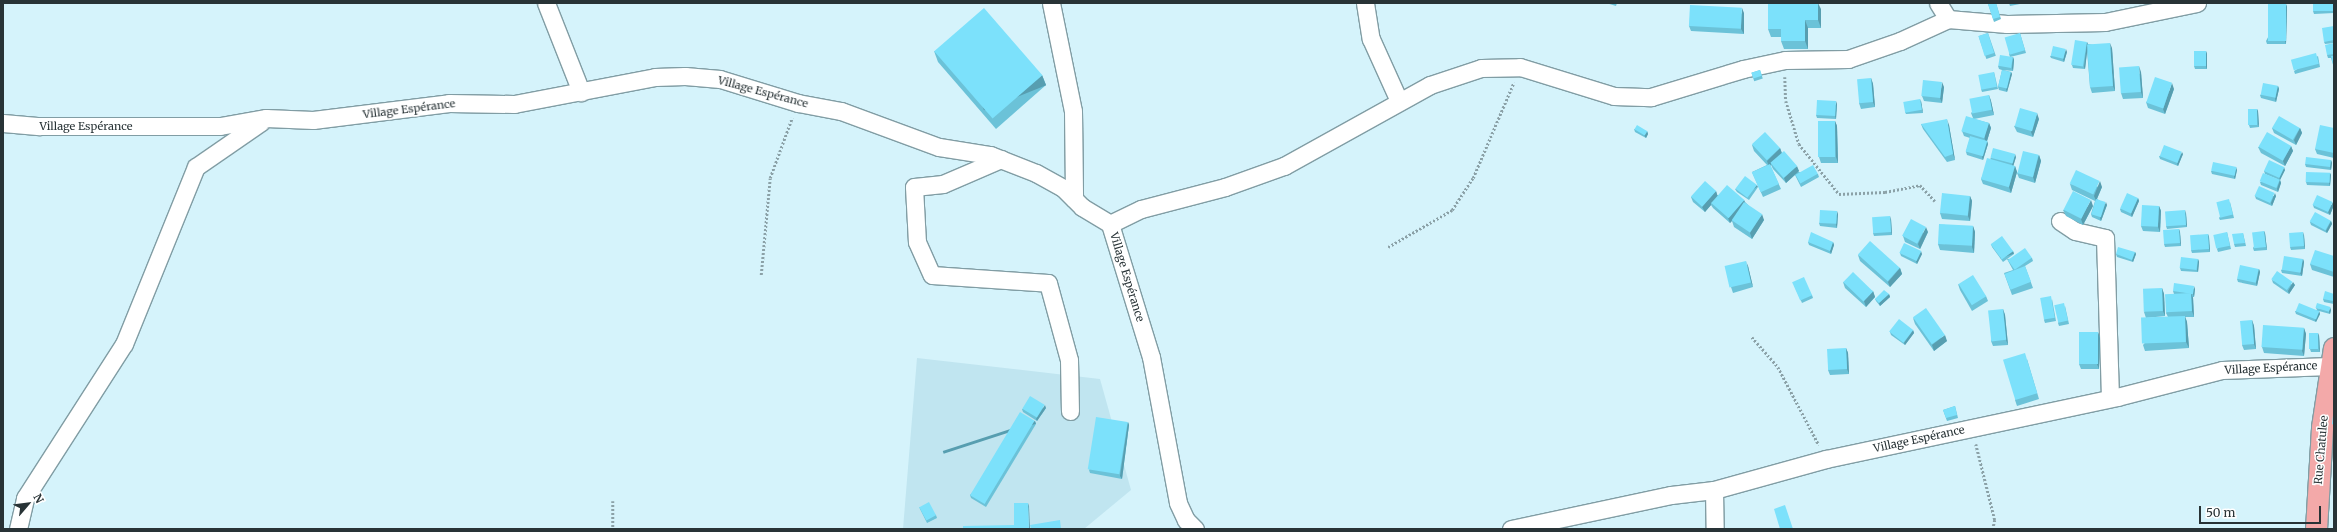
<!DOCTYPE html>
<meta charset="utf-8">
<style>
body{margin:0}
#map{position:relative;width:2337px;height:532px;overflow:hidden;background:#d5f3fb;font-family:Merriweather,serif}
div>[style]{position:absolute}
.built>*{inset:0;background:#c0e5f0}
.path>*{height:2.5px;margin-top:-1.25px;transform-origin:0;background:repeating-linear-gradient(90deg,#8ba1a7 0 2px,transparent 0 4px)}
.roads{filter:drop-shadow(1px 0 #819da4) drop-shadow(-1px 0 #819da4) drop-shadow(0 1px #819da4) drop-shadow(0 -1px #819da4)}
.minor>*{height:17px;margin:-8.5px;padding:0 8.5px;transform-origin:8.5px;border-radius:8.5px;background:#fff}
.major>*{height:21px;margin:-10.5px;padding:0 10.5px;transform-origin:10.5px;border-radius:10.5px;background:#f3a9a9}
.wall>*{inset:0;background:#6bc2d8;transform-origin:0 0}
.shaded-wall>*{inset:0;background:#579eb0;transform-origin:0 0}
.building>*{inset:0;background:#7ce1fb;transform-origin:0 0}
span{translate:-50% -50%;white-space:nowrap;text-align:center;line-height:1.15;-webkit-text-stroke:3px #fff;paint-order:stroke}
.street-label{font-size:11px;color:#283336}
.frame{position:absolute;inset:0;border:4px solid #283336;pointer-events:none}
.north{position:absolute;left:8px;top:484px;width:40px;height:40px;-webkit-text-stroke:3px #fff;paint-order:stroke;rotate:62deg;font-size:11px;font-weight:700;line-height:16px;text-align:center;color:#283336}
.north::after{content:'';display:block;margin:auto;width:14px;height:18px;background:#283336;clip-path:polygon(50% 0,100% 100%,50% 72%,0 100%)}
.scale{position:absolute;left:2199px;top:506px;width:122px;height:18px;box-sizing:border-box;border:2px solid #283336;border-top:0;padding-left:5px;font-size:12px;line-height:14px;white-space:nowrap;color:#283336;-webkit-text-stroke:3px #fff;paint-order:stroke}
</style>
<div id="map">
<div class="built">
<i style="clip-path:polygon(917px 358px,1100px 379px,1131px 490px,1084px 529px,903px 529px)"></i>
</div>
<div class="path">
<i style="left:1785px;top:77px;width:24px;rotate:88deg"></i>
<i style="left:1786px;top:101px;width:45px;rotate:73.2deg"></i>
<i style="left:1799px;top:144px;width:64px;rotate:51.3deg"></i>
<i style="left:1839px;top:194px;width:46px;rotate:-2.5deg"></i>
<i style="left:1885px;top:192px;width:36px;rotate:-11deg"></i>
<i style="left:1920px;top:185px;width:22px;rotate:47deg"></i>
<i style="left:1388px;top:247px;width:74px;rotate:-30deg"></i>
<i style="left:1452px;top:210px;width:38px;rotate:-57deg"></i>
<i style="left:1473px;top:178px;width:104px;rotate:-66.9deg"></i>
<i style="left:761px;top:275px;width:97px;rotate:-84.7deg"></i>
<i style="left:770px;top:178px;width:64px;rotate:-69.9deg"></i>
<i style="left:1752px;top:337px;width:40px;rotate:49deg"></i>
<i style="left:1778px;top:367px;width:88px;rotate:62.3deg"></i>
<i style="left:1976px;top:444px;width:78px;rotate:76deg"></i>
<i style="left:1995px;top:520px;width:9px;rotate:103deg"></i>
<i style="left:613px;top:501px;width:28px;rotate:90deg"></i>
</div>
<div class="roads">
<div class="minor">
<i style="left:546px;top:3px;width:96px;rotate:68.5deg"></i>
<i style="left:1051px;top:3px;width:110px;rotate:78.5deg"></i>
<i style="left:1073px;top:111px;width:88px;rotate:89.3deg"></i>
<i style="left:1365px;top:3px;width:36px;rotate:81deg"></i>
<i style="left:1371px;top:39px;width:68px;rotate:65.7deg"></i>
<i style="left:1938px;top:3px;width:19px;rotate:58deg"></i>
<i style="left:3px;top:123px;width:37px;rotate:5deg"></i>
<i style="left:40px;top:126px;width:180px"></i>
<i style="left:220px;top:126px;width:47px;rotate:-9.9deg"></i>
<i style="left:266px;top:118px;width:47px;rotate:2.4deg"></i>
<i style="left:313px;top:120px;width:137px;rotate:-7.1deg"></i>
<i style="left:449px;top:103px;width:65px;rotate:0.9deg"></i>
<i style="left:514px;top:104px;width:144px;rotate:-10.8deg"></i>
<i style="left:655px;top:77px;width:30px;rotate:-2deg"></i>
<i style="left:685px;top:76px;width:35px;rotate:5deg"></i>
<i style="left:720px;top:79px;width:82px;rotate:17.1deg"></i>
<i style="left:798px;top:103px;width:44px;rotate:10.5deg"></i>
<i style="left:841px;top:111px;width:104px;rotate:20.2deg"></i>
<i style="left:939px;top:147px;width:52px;rotate:8.9deg"></i>
<i style="left:990px;top:155px;width:49px;rotate:21.4deg"></i>
<i style="left:1036px;top:173px;width:31px;rotate:29deg"></i>
<i style="left:1063px;top:188px;width:27px;rotate:45deg"></i>
<i style="left:1082px;top:207px;width:33px;rotate:31deg"></i>
<i style="left:1110px;top:224px;width:139px;rotate:72.9deg"></i>
<i style="left:1151px;top:357px;width:148px;rotate:79.5deg"></i>
<i style="left:1178px;top:503px;width:19px;rotate:65deg"></i>
<i style="left:1186px;top:520px;width:13px;rotate:45deg"></i>
<i style="left:1001px;top:159px;width:63px;rotate:156.7deg"></i>
<i style="left:943px;top:184px;width:29px;rotate:174deg"></i>
<i style="left:914px;top:187px;width:55px;rotate:86.9deg"></i>
<i style="left:917px;top:242px;width:36px;rotate:66deg"></i>
<i style="left:932px;top:275px;width:116px;rotate:3.9deg"></i>
<i style="left:1048px;top:283px;width:80px;rotate:74.7deg"></i>
<i style="left:1069px;top:360px;width:51px;rotate:88.9deg"></i>
<i style="left:2060px;top:221px;width:18px;rotate:34deg"></i>
<i style="left:2075px;top:231px;width:31px;rotate:13deg"></i>
<i style="left:2105px;top:238px;width:160px;rotate:88.2deg"></i>
<i style="left:1110px;top:224px;width:34px;rotate:-26deg"></i>
<i style="left:1141px;top:209px;width:87px;rotate:-14.7deg"></i>
<i style="left:1225px;top:187px;width:63px;rotate:-19.6deg"></i>
<i style="left:1284px;top:166px;width:167px;rotate:-29deg"></i>
<i style="left:1430px;top:85px;width:54px;rotate:-18.4deg"></i>
<i style="left:1481px;top:68px;width:39px;rotate:-1deg"></i>
<i style="left:1520px;top:67px;width:98px;rotate:17.1deg"></i>
<i style="left:1614px;top:96px;width:37px;rotate:2deg"></i>
<i style="left:1651px;top:97px;width:96px;rotate:-16.9deg"></i>
<i style="left:1743px;top:69px;width:43px;rotate:-12.1deg"></i>
<i style="left:1785px;top:60px;width:63px;rotate:-0.9deg"></i>
<i style="left:1848px;top:59px;width:55px;rotate:-19.1deg"></i>
<i style="left:1900px;top:41px;width:53px;rotate:-24.6deg"></i>
<i style="left:1948px;top:19px;width:59px;rotate:4.8deg"></i>
<i style="left:2007px;top:24px;width:98px;rotate:-1.2deg"></i>
<i style="left:2105px;top:22px;width:94px;rotate:-11.7deg"></i>
<i style="left:1714px;top:490px;width:39px;rotate:89deg"></i>
<i style="left:18px;top:529px;width:32px;rotate:-77deg"></i>
<i style="left:25px;top:498px;width:183px;rotate:-57.3deg"></i>
<i style="left:124px;top:344px;width:191px;rotate:-67.9deg"></i>
<i style="left:196px;top:167px;width:79px;rotate:-34.7deg"></i>
<i style="left:1511px;top:529px;width:164px;rotate:-12deg"></i>
<i style="left:1671px;top:495px;width:43px;rotate:-6.6deg"></i>
<i style="left:1714px;top:490px;width:116px;rotate:-15.5deg"></i>
<i style="left:1826px;top:459px;width:298px;rotate:-12deg"></i>
<i style="left:2117px;top:397px;width:108px;rotate:-14.4deg"></i>
<i style="left:2222px;top:370px;width:108px;rotate:-2.1deg"></i>
</div>
<div class="major">
<i style="left:2316px;top:529px;width:102px;rotate:-86.6deg"></i>
<i style="left:2322px;top:427px;width:80px;rotate:-81.4deg"></i>
</div>
</div>
<div class="wall">
<i style="clip-path:polygon(1606px 3px,1617px 3px,1616px 6px)"></i>
<i style="clip-path:polygon(1996px 3px,2001px 19px,1994px 22px,1988px 4px)"></i>
<i style="clip-path:polygon(2009px 3px,2020px 3px,2020px 4px,2010px 6px)"></i>
<i style="clip-path:polygon(2334px 3px,2334px 13px,2314px 14px,2313px 11px)"></i>
<i style="clip-path:polygon(2286px 4px,2287px 7px,2286px 44px,2267px 44px,2266px 41px)"></i>
<i style="clip-path:polygon(1821px 9px,1821px 28px,1808px 28px,1808px 49px,1784px 49px,1781px 41px,1781px 37px,1771px 37px,1768px 29px)"></i>
<i style="clip-path:polygon(1744px 13px,1744px 34px,1691px 31px,1689px 26px)"></i>
<i style="clip-path:polygon(2334px 26px,2334px 43px,2325px 44px,2324px 42px)"></i>
<i style="left:1988px;top:33px;width:24px;height:10px;rotate:71deg"></i>
<i style="clip-path:polygon(2020px 33px,2026px 53px,2010px 57px,2013px 57px,2014px 60px,2013px 71px,2003px 70px,2011px 72px,2012px 74px,2007px 92px,1999px 90px,1998px 87px,2002px 70px,1999px 69px,1998px 66px,2010px 57px,2009px 54px)"></i>
<i style="clip-path:polygon(2087px 42px,2088px 44px,2112px 48px,2115px 91px,2092px 93px,2090px 87px,2087px 51px,2085px 69px,2073px 68px,2072px 65px)"></i>
<i style="clip-path:polygon(2334px 43px,2334px 68px,2331px 58px,2328px 58px,2327px 55px)"></i>
<i style="clip-path:polygon(934px 51px,1042px 75px,1046px 85px,996px 129px,938px 62px)"></i>
<i style="clip-path:polygon(2206px 51px,2207px 54px,2207px 69px,2195px 69px,2194px 66px)"></i>
<i style="clip-path:polygon(2067px 52px,2064px 62px,2051px 58px,2050px 56px)"></i>
<i style="clip-path:polygon(2318px 56px,2320px 67px,2295px 74px,2294px 71px)"></i>
<i style="left:1760px;top:70px;width:9px;height:9px;rotate:72deg"></i>
<i style="clip-path:polygon(1994px 72px,1998px 89px,1982px 92px,1981px 89px)"></i>
<i style="clip-path:polygon(2141px 72px,2143px 98px,2123px 99px,2121px 93px)"></i>
<i style="clip-path:polygon(1871px 78px,1873px 84px,1875px 107px,1861px 109px,1859px 103px)"></i>
<i style="clip-path:polygon(2278px 86px,2279px 89px,2276px 102px,2261px 98px,2260px 95px)"></i>
<i style="clip-path:polygon(1944px 87px,1942px 103px,1924px 101px,1922px 96px)"></i>
<i style="clip-path:polygon(2174px 89px,2165px 114px,2148px 108px,2146px 102px)"></i>
<i style="clip-path:polygon(1989px 95px,1991px 101px,1994px 115px,1974px 119px,1989px 123px,1991px 128px,1987px 141px,1988px 144px,1983px 160px,1967px 155px,1966px 152px,1970px 138px,1964px 136px,1962px 131px,1973px 118px,1971px 113px)"></i>
<i style="clip-path:polygon(1921px 101px,1923px 113px,1906px 114px,1905px 112px)"></i>
<i style="clip-path:polygon(1837px 104px,1836px 119px,1817px 118px,1816px 115px)"></i>
<i style="clip-path:polygon(2257px 109px,2258px 111px,2259px 127px,2250px 128px,2249px 125px)"></i>
<i style="clip-path:polygon(2039px 119px,2033px 137px,2017px 132px,2014px 126px)"></i>
<i style="clip-path:polygon(1835px 121px,1837px 126px,1838px 163px,1821px 163px,1819px 157px)"></i>
<i style="clip-path:polygon(1921px 124px,1949px 125px,1955px 160px,1947px 162px,1923px 129px)"></i>
<i style="clip-path:polygon(2272px 128px,2300px 128px,2302px 133px,2296px 145px,2274px 133px)"></i>
<i style="clip-path:polygon(2334px 128px,2334px 158px,2317px 154px,2315px 149px)"></i>
<i style="clip-path:polygon(1634px 129px,1647px 131px,1648px 134px,1646px 138px,1635px 132px)"></i>
<i style="clip-path:polygon(1752px 145px,1780px 148px,1782px 153px,1799px 171px,1798px 172px,1818px 174px,1819px 177px,1801px 187px,1795px 175px,1786px 183px,1773px 169px,1771px 165px,1770px 165px,1781px 189px,1763px 197px,1752px 172px,1767px 165px,1754px 151px)"></i>
<i style="clip-path:polygon(2291px 146px,2293px 151px,2285px 166px,2261px 153px,2258px 147px)"></i>
<i style="clip-path:polygon(2183px 154px,2178px 166px,2160px 159px,2159px 156px)"></i>
<i style="clip-path:polygon(2039px 155px,2041px 161px,2035px 183px,2019px 178px,2017px 173px)"></i>
<i style="clip-path:polygon(2016px 157px,2013px 166px,2015px 166px,2017px 172px,2011px 193px,1983px 184px,1981px 179px,1991px 159px,1990px 158px)"></i>
<i style="clip-path:polygon(2331px 160px,2332px 163px,2331px 170px,2306px 167px,2305px 164px)"></i>
<i style="clip-path:polygon(2237px 170px,2235px 179px,2212px 174px,2211px 171px)"></i>
<i style="clip-path:polygon(2285px 170px,2280px 180px,2281px 183px,2278px 192px,2261px 185px,2260px 182px,2277px 179px,2265px 174px,2264px 171px)"></i>
<i style="clip-path:polygon(2330px 173px,2331px 175px,2330px 186px,2307px 185px,2306px 182px)"></i>
<i style="clip-path:polygon(2070px 184px,2102px 187px,2097px 199px,2107px 205px,2101px 221px,2092px 217px,2091px 214px,2095px 201px,2072px 190px)"></i>
<i style="clip-path:polygon(1758px 187px,1749px 200px,1737px 192px,1735px 189px)"></i>
<i style="clip-path:polygon(1716px 191px,1717px 195px,1744px 200px,1745px 202px,1764px 220px,1752px 239px,1734px 227px,1732px 221px,1730px 223px,1713px 208px,1711px 205px,1705px 212px,1693px 202px,1691px 197px)"></i>
<i style="clip-path:polygon(1970px 196px,1972px 201px,1970px 221px,1942px 219px,1940px 213px)"></i>
<i style="clip-path:polygon(2255px 196px,2276px 196px,2272px 206px,2256px 199px)"></i>
<i style="clip-path:polygon(2138px 198px,2139px 201px,2132px 217px,2121px 212px,2120px 209px)"></i>
<i style="clip-path:polygon(2230px 202px,2234px 218px,2220px 220px,2219px 218px)"></i>
<i style="clip-path:polygon(2313px 205px,2334px 205px,2330px 215px,2314px 208px)"></i>
<i style="clip-path:polygon(2093px 206px,2083px 225px,2066px 216px,2063px 210px)"></i>
<i style="clip-path:polygon(2159px 206px,2161px 211px,2160px 232px,2143px 231px,2141px 226px)"></i>
<i style="clip-path:polygon(2186px 213px,2187px 227px,2167px 229px,2166px 226px)"></i>
<i style="clip-path:polygon(1838px 214px,1837px 228px,1820px 226px,1819px 223px)"></i>
<i style="clip-path:polygon(1891px 219px,1892px 235px,1874px 236px,1873px 233px)"></i>
<i style="clip-path:polygon(2331px 221px,2332px 224px,2327px 233px,2311px 225px,2310px 222px)"></i>
<i style="clip-path:polygon(1973px 226px,1975px 232px,1974px 253px,1940px 250px,1938px 244px)"></i>
<i style="clip-path:polygon(2179px 229px,2180px 232px,2181px 246px,2165px 247px,2164px 244px)"></i>
<i style="clip-path:polygon(2264px 231px,2265px 233px,2267px 250px,2254px 251px,2253px 248px)"></i>
<i style="clip-path:polygon(1928px 232px,1920px 249px,1905px 242px,1903px 236px)"></i>
<i style="clip-path:polygon(2227px 232px,2231px 249px,2218px 252px,2217px 249px)"></i>
<i style="clip-path:polygon(2243px 233px,2246px 246px,2235px 247px,2234px 244px)"></i>
<i style="clip-path:polygon(2208px 234px,2209px 237px,2210px 252px,2192px 253px,2191px 250px)"></i>
<i style="clip-path:polygon(2304px 235px,2305px 249px,2291px 250px,2290px 247px)"></i>
<i style="clip-path:polygon(1808px 242px,1833px 242px,1834px 245px,1831px 254px,1809px 245px)"></i>
<i style="clip-path:polygon(1991px 244px,2013px 251px,2014px 254px,2003px 262px,1992px 247px)"></i>
<i style="clip-path:polygon(2135px 252px,2136px 254px,2133px 262px,2117px 257px,2116px 254px)"></i>
<i style="clip-path:polygon(1900px 253px,1922px 254px,1917px 264px,1901px 256px)"></i>
<i style="clip-path:polygon(1858px 255px,1900px 268px,1902px 274px,1890px 287px,1860px 261px)"></i>
<i style="clip-path:polygon(2334px 256px,2334px 277px,2312px 270px,2310px 264px)"></i>
<i style="clip-path:polygon(2032px 258px,2033px 261px,2025px 266px,2033px 288px,2012px 295px,2004px 273px,2013px 270px,2007px 259px)"></i>
<i style="clip-path:polygon(2198px 259px,2199px 262px,2198px 272px,2181px 271px,2180px 268px)"></i>
<i style="clip-path:polygon(2303px 259px,2304px 262px,2302px 276px,2282px 273px,2281px 270px)"></i>
<i style="clip-path:polygon(1748px 266px,1753px 287px,1733px 293px,1731px 287px)"></i>
<i style="clip-path:polygon(2259px 269px,2260px 272px,2257px 286px,2238px 282px,2237px 279px)"></i>
<i style="clip-path:polygon(2272px 280px,2295px 285px,2289px 294px,2273px 283px)"></i>
<i style="clip-path:polygon(1843px 282px,1873px 291px,1875px 297px,1866px 307px,1845px 288px)"></i>
<i style="clip-path:polygon(1958px 284px,1986px 296px,1988px 301px,1972px 311px,1960px 290px)"></i>
<i style="clip-path:polygon(1794px 285px,1812px 295px,1813px 298px,1802px 303px)"></i>
<i style="clip-path:polygon(2162px 288px,2164px 294px,2165px 316px,2146px 318px,2144px 312px)"></i>
<i style="clip-path:polygon(2195px 289px,2194px 297px,2193px 297px,2194px 317px,2185px 317px,2187px 322px,2189px 348px,2145px 351px,2143px 345px,2168px 317px,2166px 313px,2174px 294px,2173px 291px)"></i>
<i style="clip-path:polygon(1889px 294px,1890px 297px,1880px 306px,1876px 301px,1875px 299px)"></i>
<i style="clip-path:polygon(2334px 294px,2334px 304px,2324px 302px,2323px 299px)"></i>
<i style="clip-path:polygon(2052px 299px,2056px 321px,2045px 323px,2044px 320px)"></i>
<i style="clip-path:polygon(2065px 306px,2069px 324px,2059px 326px,2058px 323px)"></i>
<i style="clip-path:polygon(2316px 308px,2331px 310px,2330px 314px,2319px 311px,2320px 314px,2316px 322px,2296px 314px,2295px 311px,2317px 310px)"></i>
<i style="clip-path:polygon(2003px 309px,2005px 315px,2008px 345px,1993px 346px,1991px 341px)"></i>
<i style="clip-path:polygon(1913px 318px,1947px 341px,1934px 351px,1915px 324px)"></i>
<i style="clip-path:polygon(2252px 320px,2254px 326px,2256px 349px,2244px 350px,2242px 345px)"></i>
<i style="clip-path:polygon(2304px 328px,2306px 334px,2304px 356px,2264px 353px,2262px 347px)"></i>
<i style="clip-path:polygon(1913px 330px,1914px 333px,1905px 345px,1891px 335px,1890px 332px)"></i>
<i style="clip-path:polygon(2098px 332px,2100px 338px,2099px 369px,2081px 369px,2079px 364px)"></i>
<i style="clip-path:polygon(2319px 335px,2320px 352px,2311px 352px,2310px 349px)"></i>
<i style="clip-path:polygon(1846px 348px,1848px 353px,1849px 374px,1830px 375px,1828px 370px)"></i>
<i style="clip-path:polygon(2027px 359px,2039px 399px,2017px 406px,2015px 400px)"></i>
<i style="clip-path:polygon(1955px 406px,1958px 418px,1947px 421px,1943px 410px)"></i>
<i style="clip-path:polygon(1046px 408px,1037px 421px,1023px 412px,1022px 409px)"></i>
<i style="clip-path:polygon(1035px 421px,1036px 424px,986px 507px,971px 498px,970px 495px)"></i>
<i style="clip-path:polygon(1128px 422px,1129px 425px,1122px 479px,1090px 473px,1089px 470px)"></i>
<i style="clip-path:polygon(919px 507px,936px 515px,937px 518px,927px 523px)"></i>
</div>
<div class="shaded-wall">
<i style="clip-path:polygon(1818px 3px,1821px 9px,1821px 28px,1818px 20px)"></i>
<i style="clip-path:polygon(2286px 4px,2287px 7px,2286px 44px,2285px 41px)"></i>
<i style="clip-path:polygon(1742px 8px,1744px 13px,1744px 34px,1741px 29px)"></i>
<i style="clip-path:polygon(1805px 20px,1808px 28px,1808px 49px,1805px 41px)"></i>
<i style="clip-path:polygon(2087px 42px,2088px 45px,2085px 69px,2084px 67px)"></i>
<i style="clip-path:polygon(2110px 43px,2112px 48px,2115px 91px,2113px 86px)"></i>
<i style="clip-path:polygon(2066px 49px,2067px 52px,2064px 62px,2063px 59px)"></i>
<i style="clip-path:polygon(2206px 51px,2207px 54px,2207px 69px,2206px 67px)"></i>
<i style="clip-path:polygon(2013px 57px,2014px 60px,2013px 71px,2012px 68px)"></i>
<i style="clip-path:polygon(2139px 66px,2141px 72px,2143px 98px,2141px 92px)"></i>
<i style="clip-path:polygon(2011px 72px,2012px 74px,2007px 92px,2006px 89px)"></i>
<i style="left:1042px;top:75px;width:11px;height:67px;rotate:68deg"></i>
<i style="clip-path:polygon(1871px 78px,1873px 84px,1875px 107px,1873px 102px)"></i>
<i style="clip-path:polygon(1942px 82px,1944px 87px,1942px 103px,1940px 98px)"></i>
<i style="clip-path:polygon(2172px 83px,2174px 89px,2165px 114px,2163px 109px)"></i>
<i style="clip-path:polygon(2278px 86px,2279px 89px,2276px 102px,2275px 99px)"></i>
<i style="clip-path:polygon(1989px 95px,1991px 101px,1994px 115px,1992px 110px)"></i>
<i style="clip-path:polygon(1920px 99px,1921px 101px,1923px 113px,1922px 110px)"></i>
<i style="clip-path:polygon(1836px 101px,1837px 104px,1836px 119px,1835px 116px)"></i>
<i style="clip-path:polygon(2257px 109px,2258px 111px,2259px 127px,2258px 124px)"></i>
<i style="clip-path:polygon(2037px 113px,2039px 119px,2033px 137px,2031px 132px)"></i>
<i style="clip-path:polygon(1947px 119px,1949px 125px,1955px 160px,1953px 154px)"></i>
<i style="clip-path:polygon(1835px 121px,1837px 126px,1838px 163px,1836px 157px)"></i>
<i style="clip-path:polygon(1989px 123px,1991px 128px,1987px 141px,1988px 144px,1983px 160px,1982px 157px,1986px 143px,1984px 137px)"></i>
<i style="clip-path:polygon(2300px 128px,2302px 133px,2296px 145px,2294px 140px)"></i>
<i style="clip-path:polygon(1647px 131px,1648px 134px,1646px 138px,1644px 135px)"></i>
<i style="clip-path:polygon(2291px 146px,2293px 151px,2285px 166px,2283px 161px)"></i>
<i style="clip-path:polygon(1780px 148px,1782px 154px,1771px 163px,1771px 165px,1769px 167px,1767px 161px)"></i>
<i style="clip-path:polygon(2182px 152px,2183px 154px,2178px 166px,2177px 164px)"></i>
<i style="clip-path:polygon(2015px 154px,2016px 157px,2013px 167px,2012px 164px)"></i>
<i style="clip-path:polygon(2039px 155px,2041px 161px,2035px 183px,2033px 177px)"></i>
<i style="clip-path:polygon(2331px 160px,2332px 163px,2331px 170px,2330px 168px)"></i>
<i style="clip-path:polygon(1797px 166px,1799px 171px,1786px 183px,1784px 178px)"></i>
<i style="clip-path:polygon(2015px 166px,2017px 172px,2011px 193px,2009px 187px)"></i>
<i style="clip-path:polygon(2236px 167px,2237px 170px,2235px 179px,2234px 177px)"></i>
<i style="clip-path:polygon(2284px 167px,2285px 170px,2280px 180px,2279px 177px)"></i>
<i style="clip-path:polygon(2330px 173px,2331px 175px,2330px 186px,2329px 183px)"></i>
<i style="clip-path:polygon(2280px 180px,2281px 183px,2278px 192px,2277px 189px)"></i>
<i style="clip-path:polygon(2100px 181px,2102px 187px,2096px 201px,2094px 196px)"></i>
<i style="left:1757px;top:185px;width:2px;height:16px;rotate:63deg"></i>
<i style="clip-path:polygon(1716px 191px,1718px 197px,1711px 203px,1711px 205px,1705px 212px,1702px 207px)"></i>
<i style="clip-path:polygon(2275px 193px,2276px 196px,2272px 206px,2271px 203px)"></i>
<i style="clip-path:polygon(1970px 196px,1972px 201px,1970px 221px,1968px 216px)"></i>
<i style="clip-path:polygon(2138px 198px,2139px 201px,2132px 217px,2131px 214px)"></i>
<i style="clip-path:polygon(1744px 200px,1746px 205px,1730px 223px,1728px 218px)"></i>
<i style="clip-path:polygon(2091px 200px,2093px 206px,2083px 225px,2081px 219px)"></i>
<i style="clip-path:polygon(2106px 202px,2107px 205px,2101px 221px,2100px 218px)"></i>
<i style="clip-path:polygon(2333px 202px,2334px 205px,2330px 215px,2328px 212px)"></i>
<i style="clip-path:polygon(2159px 206px,2161px 211px,2160px 232px,2158px 227px)"></i>
<i style="clip-path:polygon(2185px 210px,2186px 213px,2187px 227px,2186px 225px)"></i>
<i style="clip-path:polygon(1837px 211px,1838px 214px,1837px 228px,1836px 225px)"></i>
<i style="clip-path:polygon(1762px 214px,1764px 220px,1752px 239px,1750px 233px)"></i>
<i style="clip-path:polygon(1890px 216px,1891px 219px,1892px 235px,1891px 232px)"></i>
<i style="clip-path:polygon(2331px 221px,2332px 224px,2327px 233px,2326px 231px)"></i>
<i style="clip-path:polygon(1973px 226px,1975px 232px,1974px 253px,1972px 247px)"></i>
<i style="clip-path:polygon(1926px 227px,1928px 232px,1920px 249px,1918px 244px)"></i>
<i style="clip-path:polygon(2179px 229px,2180px 232px,2181px 246px,2180px 243px)"></i>
<i style="clip-path:polygon(2264px 231px,2265px 233px,2267px 250px,2266px 247px)"></i>
<i style="clip-path:polygon(2303px 232px,2304px 235px,2305px 249px,2304px 246px)"></i>
<i style="clip-path:polygon(2208px 234px,2209px 237px,2210px 252px,2209px 249px)"></i>
<i style="clip-path:polygon(1833px 242px,1834px 245px,1831px 254px,1830px 251px)"></i>
<i style="clip-path:polygon(1921px 251px,1922px 254px,1917px 264px,1916px 261px)"></i>
<i style="left:2013px;top:251px;width:3px;height:14px;rotate:72deg"></i>
<i style="clip-path:polygon(2135px 252px,2136px 254px,2133px 262px,2132px 260px)"></i>
<i style="clip-path:polygon(2198px 259px,2199px 262px,2198px 272px,2197px 270px)"></i>
<i style="clip-path:polygon(2303px 259px,2304px 262px,2302px 276px,2300px 273px)"></i>
<i style="clip-path:polygon(1746px 261px,1748px 266px,1753px 287px,1751px 282px)"></i>
<i style="clip-path:polygon(1900px 268px,1902px 274px,1890px 287px,1888px 282px)"></i>
<i style="clip-path:polygon(2259px 269px,2260px 272px,2257px 286px,2256px 283px)"></i>
<i style="clip-path:polygon(2293px 282px,2295px 285px,2289px 294px,2288px 291px)"></i>
<i style="clip-path:polygon(2194px 286px,2195px 289px,2194px 297px,2193px 294px)"></i>
<i style="clip-path:polygon(2162px 288px,2164px 294px,2165px 316px,2163px 311px)"></i>
<i style="clip-path:polygon(1873px 291px,1875px 297px,1866px 307px,1864px 301px)"></i>
<i style="clip-path:polygon(2191px 293px,2193px 298px,2194px 317px,2192px 311px)"></i>
<i style="clip-path:polygon(1889px 294px,1890px 297px,1880px 306px,1879px 303px)"></i>
<i style="clip-path:polygon(2330px 307px,2331px 310px,2330px 314px,2329px 312px)"></i>
<i style="clip-path:polygon(2003px 309px,2005px 315px,2008px 345px,2006px 340px)"></i>
<i style="clip-path:polygon(2319px 311px,2320px 314px,2316px 322px,2315px 320px)"></i>
<i style="clip-path:polygon(2185px 316px,2187px 322px,2189px 348px,2186px 342px)"></i>
<i style="clip-path:polygon(2252px 320px,2254px 326px,2256px 349px,2254px 344px)"></i>
<i style="clip-path:polygon(2304px 328px,2306px 334px,2304px 356px,2302px 351px)"></i>
<i style="clip-path:polygon(1913px 330px,1914px 333px,1905px 345px,1904px 343px)"></i>
<i style="clip-path:polygon(2098px 332px,2100px 338px,2099px 369px,2097px 364px)"></i>
<i style="clip-path:polygon(2318px 333px,2319px 335px,2320px 352px,2319px 349px)"></i>
<i style="clip-path:polygon(1945px 335px,1947px 341px,1934px 351px,1932px 345px)"></i>
<i style="clip-path:polygon(1846px 348px,1848px 353px,1849px 374px,1847px 369px)"></i>
<i style="clip-path:polygon(1045px 405px,1046px 408px,1037px 421px,1036px 419px)"></i>
<i style="left:1035px;top:421px;width:3px;height:97px;rotate:72deg"></i>
<i style="clip-path:polygon(1128px 422px,1129px 425px,1122px 479px,1120px 476px)"></i>
<i style="clip-path:polygon(1028px 503px,1029px 506px,1030px 529px,1029px 529px)"></i>
</div>
<div class="building">
<i style="clip-path:polygon(1768px 3px,1818px 3px,1818px 20px,1805px 20px,1805px 41px,1781px 41px,1781px 29px,1768px 29px)"></i>
<i style="clip-path:polygon(1990px 3px,1996px 3px,2000px 17px,1993px 19px,1988px 4px)"></i>
<i style="left:2313px;top:3px;width:21px;height:8px"></i>
<i style="left:2268px;top:4px;width:18px;height:37px"></i>
<i style="left:1690px;top:5px;width:52px;height:21px;rotate:3deg"></i>
<i style="left:984px;top:8px;width:89px;height:66px;rotate:49deg"></i>
<i style="clip-path:polygon(2334px 26px,2334px 40px,2324px 42px,2322px 28px)"></i>
<i style="left:1988px;top:33px;width:21px;height:10px;rotate:73deg"></i>
<i style="left:2020px;top:33px;width:18px;height:16px;rotate:74deg"></i>
<i style="left:2075px;top:40px;width:12px;height:25px;rotate:9deg"></i>
<i style="left:2110px;top:43px;width:43px;height:23px;rotate:86deg"></i>
<i style="clip-path:polygon(2334px 43px,2334px 54px,2327px 55px,2325px 45px)"></i>
<i style="left:2053px;top:46px;width:13px;height:10px;rotate:13deg"></i>
<i style="left:2194px;top:51px;width:12px;height:15px"></i>
<i style="left:2316px;top:53px;width:11px;height:26px;rotate:75deg"></i>
<i style="left:2000px;top:55px;width:13px;height:11px;rotate:9deg"></i>
<i style="clip-path:polygon(2331px 56px,2334px 56px,2334px 68px)"></i>
<i style="left:2139px;top:66px;width:26px;height:20px;rotate:86deg"></i>
<i style="left:1760px;top:70px;width:6px;height:9px;rotate:72deg"></i>
<i style="left:2002px;top:70px;width:9px;height:17px;rotate:13deg"></i>
<i style="left:1994px;top:72px;width:15px;height:16px;rotate:79deg"></i>
<i style="left:2155px;top:77px;width:18px;height:27px;rotate:19deg"></i>
<i style="left:1871px;top:78px;width:24px;height:14px;rotate:85deg"></i>
<i style="left:1923px;top:80px;width:19px;height:16px;rotate:6deg"></i>
<i style="left:2263px;top:83px;width:15px;height:12px;rotate:11deg"></i>
<i style="left:1989px;top:95px;width:15px;height:20px;rotate:79deg"></i>
<i style="left:1920px;top:99px;width:11px;height:17px;rotate:80deg"></i>
<i style="left:1817px;top:100px;width:19px;height:15px;rotate:3deg"></i>
<i style="left:2020px;top:108px;width:18px;height:19px;rotate:16deg"></i>
<i style="left:2248px;top:109px;width:9px;height:16px"></i>
<i style="left:1966px;top:116px;width:24px;height:16px;rotate:17deg"></i>
<i style="left:2279px;top:116px;width:24px;height:14px;rotate:30deg"></i>
<i style="clip-path:polygon(1947px 119px,1953px 154px,1945px 157px,1921px 124px)"></i>
<i style="left:1818px;top:121px;width:17px;height:36px"></i>
<i style="left:1637px;top:125px;width:12px;height:5px;rotate:31deg"></i>
<i style="clip-path:polygon(2320px 125px,2334px 128px,2334px 153px,2315px 149px)"></i>
<i style="left:1765px;top:132px;width:22px;height:18px;rotate:47deg"></i>
<i style="left:2267px;top:132px;width:28px;height:17px;rotate:30deg"></i>
<i style="left:1970px;top:136px;width:18px;height:16px;rotate:16deg"></i>
<i style="left:2164px;top:145px;width:19px;height:12px;rotate:21deg"></i>
<i style="left:1993px;top:148px;width:23px;height:10px;rotate:15deg"></i>
<i style="left:1784px;top:151px;width:20px;height:18px;rotate:49deg"></i>
<i style="left:2023px;top:151px;width:16px;height:23px;rotate:14deg"></i>
<i style="left:2306px;top:157px;width:25px;height:7px;rotate:7deg"></i>
<i style="left:1987px;top:158px;width:29px;height:22px;rotate:16deg"></i>
<i style="left:2269px;top:160px;width:17px;height:12px;rotate:25deg"></i>
<i style="left:2213px;top:162px;width:24px;height:9px;rotate:12deg"></i>
<i style="left:1770px;top:164px;width:22px;height:20px;rotate:66deg"></i>
<i style="left:1813px;top:165px;width:10px;height:20px;rotate:61deg"></i>
<i style="left:2076px;top:170px;width:26px;height:15px;rotate:25deg"></i>
<i style="left:2306px;top:172px;width:24px;height:10px;rotate:2deg"></i>
<i style="left:2263px;top:173px;width:18px;height:9px;rotate:22deg"></i>
<i style="left:1745px;top:176px;width:15px;height:16px;rotate:37deg"></i>
<i style="left:1705px;top:181px;width:15px;height:21px;rotate:42deg"></i>
<i style="left:1727px;top:185px;width:23px;height:24px;rotate:41deg"></i>
<i style="left:2259px;top:186px;width:17px;height:11px;rotate:24deg"></i>
<i style="left:2073px;top:191px;width:20px;height:21px;rotate:27deg"></i>
<i style="left:1942px;top:193px;width:28px;height:20px;rotate:6deg"></i>
<i style="left:2127px;top:193px;width:12px;height:17px;rotate:24deg"></i>
<i style="left:2317px;top:195px;width:17px;height:11px;rotate:24deg"></i>
<i style="left:2096px;top:199px;width:10px;height:16px;rotate:17deg"></i>
<i style="left:2229px;top:199px;width:16px;height:13px;rotate:76deg"></i>
<i style="left:1744px;top:202px;width:22px;height:22px;rotate:34deg"></i>
<i style="left:2142px;top:205px;width:17px;height:21px;rotate:3deg"></i>
<i style="left:1820px;top:210px;width:17px;height:13px;rotate:3deg"></i>
<i style="left:2185px;top:210px;width:15px;height:20px;rotate:86deg"></i>
<i style="left:2315px;top:212px;width:18px;height:11px;rotate:29deg"></i>
<i style="left:1890px;top:216px;width:16px;height:18px;rotate:86deg"></i>
<i style="left:1911px;top:219px;width:17px;height:19px;rotate:28deg"></i>
<i style="left:1939px;top:224px;width:34px;height:20px;rotate:3deg"></i>
<i style="left:2179px;top:229px;width:14px;height:16px;rotate:86deg"></i>
<i style="left:2264px;top:231px;width:16px;height:12px;rotate:83deg"></i>
<i style="clip-path:polygon(1811px 232px,1833px 242px,1830px 251px,1808px 242px)"></i>
<i style="left:2227px;top:232px;width:14px;height:14px;rotate:78deg"></i>
<i style="left:2303px;top:232px;width:14px;height:14px;rotate:86deg"></i>
<i style="clip-path:polygon(2243px 233px,2245px 243px,2234px 244px,2232px 234px)"></i>
<i style="left:2208px;top:234px;width:15px;height:18px;rotate:86deg"></i>
<i style="left:2002px;top:236px;width:19px;height:14px;rotate:54deg"></i>
<i style="left:1870px;top:241px;width:40px;height:18px;rotate:42deg"></i>
<i style="left:1904px;top:243px;width:19px;height:11px;rotate:25deg"></i>
<i style="clip-path:polygon(2118px 247px,2135px 252px,2132px 260px,2116px 254px)"></i>
<i style="left:2025px;top:248px;width:12px;height:21px;rotate:55deg"></i>
<i style="clip-path:polygon(2315px 250px,2334px 256px,2334px 272px,2310px 264px)"></i>
<i style="left:2284px;top:256px;width:19px;height:14px;rotate:9deg"></i>
<i style="left:2181px;top:257px;width:17px;height:11px;rotate:7deg"></i>
<i style="left:1746px;top:261px;width:22px;height:22px;rotate:77deg"></i>
<i style="left:2240px;top:265px;width:19px;height:14px;rotate:12deg"></i>
<i style="left:2025px;top:266px;width:17px;height:22px;rotate:69deg"></i>
<i style="left:2277px;top:271px;width:19px;height:10px;rotate:35deg"></i>
<i style="left:1853px;top:272px;width:28px;height:14px;rotate:44deg"></i>
<i style="left:1973px;top:275px;width:25px;height:17px;rotate:58deg"></i>
<i style="left:1804px;top:277px;width:20px;height:13px;rotate:66deg"></i>
<i style="clip-path:polygon(2174px 283px,2194px 286px,2193px 294px,2191px 294px,2191px 293px,2186px 293px,2173px 291px)"></i>
<i style="left:2162px;top:288px;width:23px;height:19px;rotate:88deg"></i>
<i style="clip-path:polygon(1884px 290px,1889px 294px,1879px 303px,1875px 299px)"></i>
<i style="clip-path:polygon(2325px 291px,2334px 294px,2333px 301px,2323px 299px)"></i>
<i style="left:2191px;top:293px;width:18px;height:26px;rotate:87deg"></i>
<i style="left:2051px;top:296px;width:22px;height:11px;rotate:80deg"></i>
<i style="left:2064px;top:303px;width:18px;height:10px;rotate:77deg"></i>
<i style="left:2299px;top:303px;width:22px;height:9px;rotate:22deg"></i>
<i style="left:2317px;top:303px;width:14px;height:5px;rotate:17deg"></i>
<i style="left:1926px;top:308px;width:33px;height:16px;rotate:55deg"></i>
<i style="left:2003px;top:309px;width:31px;height:15px;rotate:84deg"></i>
<i style="left:2185px;top:316px;width:26px;height:44px;rotate:88deg"></i>
<i style="left:1899px;top:319px;width:18px;height:16px;rotate:38deg"></i>
<i style="left:2252px;top:320px;width:24px;height:12px;rotate:85deg"></i>
<i style="left:2263px;top:325px;width:41px;height:22px;rotate:4deg"></i>
<i style="left:2079px;top:332px;width:19px;height:32px"></i>
<i style="left:2309px;top:333px;width:9px;height:16px"></i>
<i style="left:1846px;top:348px;width:21px;height:19px;rotate:87deg"></i>
<i style="left:2025px;top:353px;width:42px;height:23px;rotate:73deg"></i>
<i style="left:1030px;top:396px;width:17px;height:15px;rotate:31deg"></i>
<i style="clip-path:polygon(1955px 406px,1957px 415px,1946px 418px,1943px 410px)"></i>
<i style="clip-path:polygon(2334px 407px,2334px 425px,2332px 424px)"></i>
<i style="left:1020px;top:412px;width:17px;height:97px;rotate:31deg"></i>
<i style="left:1096px;top:417px;width:32px;height:53px;rotate:9deg"></i>
<i style="left:929px;top:502px;width:15px;height:11px;rotate:62deg"></i>
<i style="clip-path:polygon(1014px 503px,1028px 503px,1029px 529px,963px 529px,963px 526px,1014px 525px)"></i>
<i style="clip-path:polygon(1785px 505px,1793px 529px,1780px 529px,1774px 509px)"></i>
<i style="clip-path:polygon(1060px 520px,1061px 529px,1031px 529px,1030px 525px)"></i>
</div>
<div class="street-label">
<span style="left:763px;top:92px;rotate:15deg">Village Espérance</span>
<span style="left:409px;top:109px;rotate:-7deg">Village Espérance</span>
<span style="left:86px;top:126px">Village Espérance</span>
<span style="left:1127px;top:277px;rotate:73deg">Village Espérance</span>
<span style="left:2271px;top:368px;rotate:-3deg">Village Espérance</span>
<span style="left:1919px;top:439px;rotate:-12deg">Village Espérance</span>
<span style="left:2321px;top:450px;rotate:-85deg">Rue Chatulee</span>
</div>
<div class="frame"></div>
<div class="north">N</div>
<div class="scale">50 m</div>
</div>
